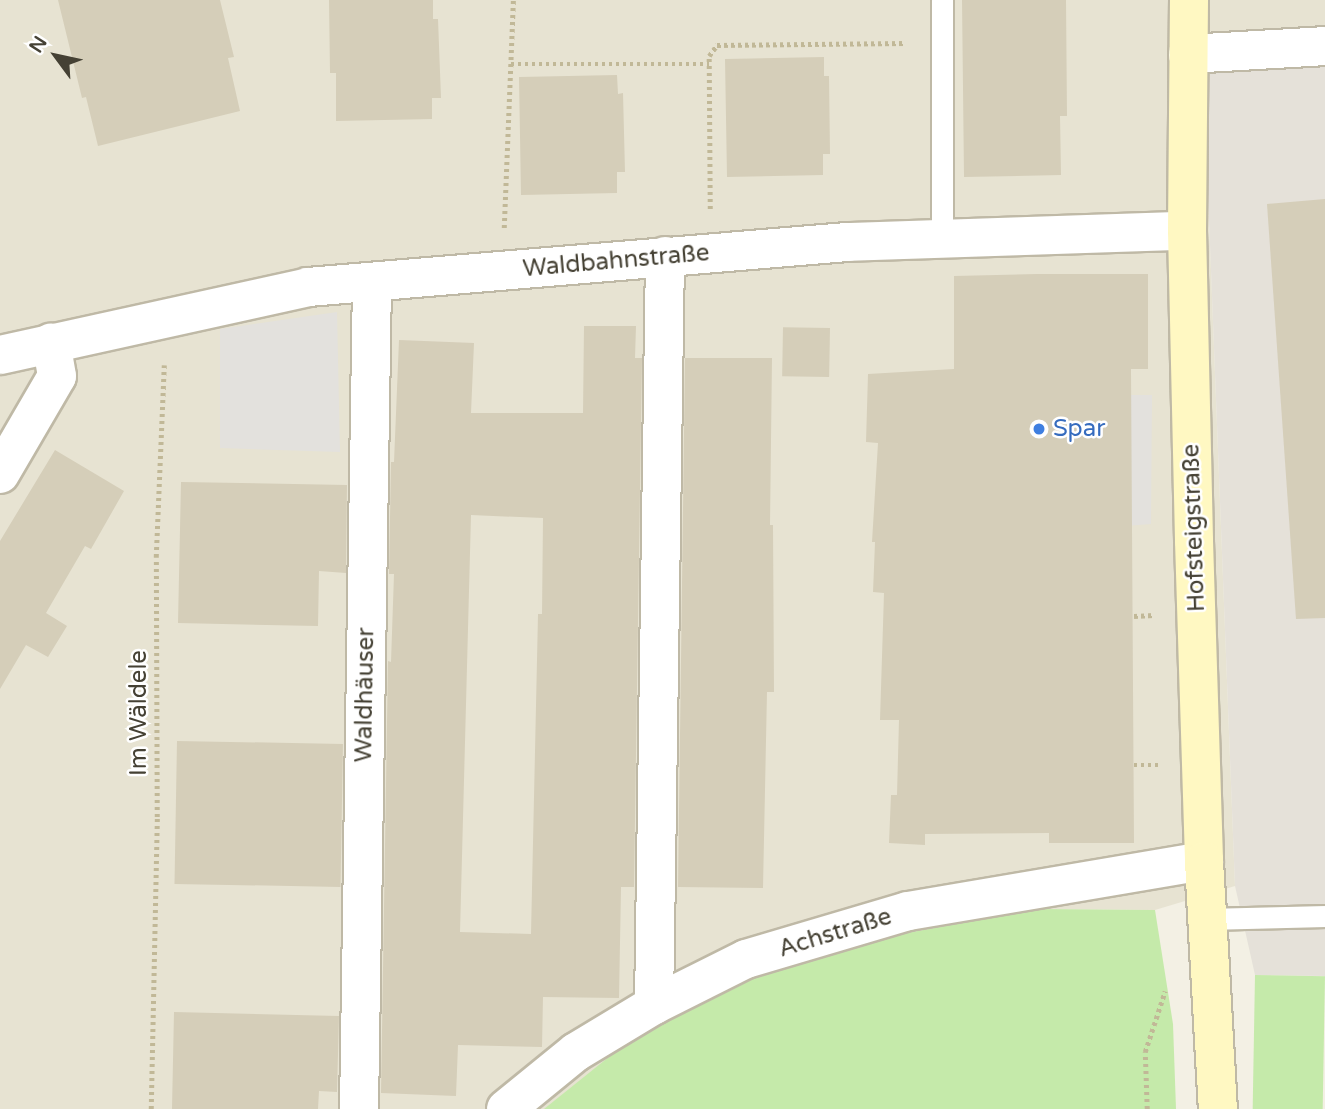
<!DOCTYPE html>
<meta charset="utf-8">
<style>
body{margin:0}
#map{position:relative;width:1325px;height:1109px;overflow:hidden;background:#f3f0e4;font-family:"Varela Round",sans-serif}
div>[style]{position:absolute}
.residential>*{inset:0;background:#e7e3d2}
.industrial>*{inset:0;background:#e5e1d9}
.green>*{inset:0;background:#c5eaaa;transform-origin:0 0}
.parking>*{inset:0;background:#e3e1dd}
.building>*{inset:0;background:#d5ceb9;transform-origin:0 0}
.path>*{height:4.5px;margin-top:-2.25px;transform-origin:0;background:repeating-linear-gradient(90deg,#c1b897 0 3.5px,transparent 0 7px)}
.roads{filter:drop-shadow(2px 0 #bfb9a6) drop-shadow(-2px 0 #bfb9a6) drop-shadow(0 2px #bfb9a6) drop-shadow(0 -2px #bfb9a6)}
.lane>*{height:21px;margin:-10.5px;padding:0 10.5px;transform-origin:10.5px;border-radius:10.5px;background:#fff}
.street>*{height:38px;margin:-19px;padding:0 19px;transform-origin:19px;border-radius:19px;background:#fff}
.secondary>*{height:38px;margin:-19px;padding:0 19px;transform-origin:19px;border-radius:19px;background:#fff8c2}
.dots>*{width:19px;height:19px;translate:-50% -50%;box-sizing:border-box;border:4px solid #fff;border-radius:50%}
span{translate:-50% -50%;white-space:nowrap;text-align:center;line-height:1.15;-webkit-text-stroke:5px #fff;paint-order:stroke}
.street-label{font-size:24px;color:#454134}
.shop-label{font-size:24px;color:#366cbe}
.left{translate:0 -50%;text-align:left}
.north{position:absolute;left:21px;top:21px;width:70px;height:70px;-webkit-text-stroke:5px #fff;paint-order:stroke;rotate:303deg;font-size:19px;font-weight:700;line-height:28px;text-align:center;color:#454134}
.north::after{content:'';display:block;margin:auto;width:24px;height:32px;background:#454134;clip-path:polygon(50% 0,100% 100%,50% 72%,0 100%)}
</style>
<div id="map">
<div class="residential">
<i style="clip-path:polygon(0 0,1325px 0,1325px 57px,1203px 66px,1235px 886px,1155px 910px,1041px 909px,901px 934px,703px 993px,546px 1109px,0 1109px)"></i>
</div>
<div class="industrial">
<i style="clip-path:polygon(1325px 57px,1325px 976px,1255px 975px,1235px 886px,1203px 65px)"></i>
</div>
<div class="green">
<i style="clip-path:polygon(1041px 909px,1155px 910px,1173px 1024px,1176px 1109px,544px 1109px,620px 1048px,703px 993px,901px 934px)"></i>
<i style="left:1255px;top:975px;width:70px;height:134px;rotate:1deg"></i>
</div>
<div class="parking">
<i style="clip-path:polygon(337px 312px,340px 452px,220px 448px,220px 329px)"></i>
<i style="clip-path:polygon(1131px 395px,1152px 395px,1151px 524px,1075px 530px)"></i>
</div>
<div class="building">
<i style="clip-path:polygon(58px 0,220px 0,234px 57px,228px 58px,240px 111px,98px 146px,86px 97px,82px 98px)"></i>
<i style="clip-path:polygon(329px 0,433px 0,433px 19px,438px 19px,441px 98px,432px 98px,432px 119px,336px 121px,336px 73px,330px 73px)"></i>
<i style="clip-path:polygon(962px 0,1066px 0,1067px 116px,1060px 116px,1061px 175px,964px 177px)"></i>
<i style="clip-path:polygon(824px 57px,824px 76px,829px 76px,830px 154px,823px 154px,823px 175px,727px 177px,725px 59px)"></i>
<i style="clip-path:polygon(617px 75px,618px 94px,623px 93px,625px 172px,617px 172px,617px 193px,521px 195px,519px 77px)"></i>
<i style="clip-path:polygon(1325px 199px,1325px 618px,1296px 619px,1267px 204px)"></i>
<i style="clip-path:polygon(1037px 274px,1148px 274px,1148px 369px,1131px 369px,1134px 843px,1049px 843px,1049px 833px,925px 834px,925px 845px,889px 843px,891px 795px,897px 795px,899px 720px,880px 720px,884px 593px,873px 592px,875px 542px,872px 542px,878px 443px,866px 442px,868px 374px,954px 369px,954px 276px)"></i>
<i style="clip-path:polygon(evenodd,584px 326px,636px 326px,635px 358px,642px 358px,634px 887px,621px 887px,619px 998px,543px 997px,542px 1047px,458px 1045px,456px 1096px,381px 1093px,388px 661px,391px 662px,394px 574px,389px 574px,391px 462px,394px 462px,399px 340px,474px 343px,471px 413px,583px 413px,584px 326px,471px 515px,543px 518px,542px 614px,538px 614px,531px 934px,460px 932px,471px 515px)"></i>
<i style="left:830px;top:328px;width:49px;height:47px;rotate:91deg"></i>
<i style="clip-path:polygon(685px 358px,772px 358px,770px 525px,773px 525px,774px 692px,767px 692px,763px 888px,678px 887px)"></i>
<i style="clip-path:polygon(55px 450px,124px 491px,91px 549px,85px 546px,46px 613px,67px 626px,48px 657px,26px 645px,0 689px,0 541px)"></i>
<i style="clip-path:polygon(181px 482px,347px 485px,346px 573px,319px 571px,318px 626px,178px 623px)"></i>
<i style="left:177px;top:741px;width:166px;height:143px;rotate:1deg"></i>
<i style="clip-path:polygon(174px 1012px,339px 1016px,337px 1092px,319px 1091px,318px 1109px,172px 1109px)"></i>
</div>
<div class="path">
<i style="left:511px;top:64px;width:198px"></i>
<i style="left:710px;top:209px;width:153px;rotate:-90.4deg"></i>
<i style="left:709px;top:56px;width:14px;rotate:-54deg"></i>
<i style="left:717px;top:45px;width:189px;rotate:-0.6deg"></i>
<i style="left:504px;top:228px;width:228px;rotate:-87.7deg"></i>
<i style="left:1134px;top:616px;width:20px;rotate:-3deg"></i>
<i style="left:1134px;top:765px;width:25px"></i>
<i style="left:151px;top:1109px;width:292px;rotate:-88.8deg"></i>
<i style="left:157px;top:817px;width:260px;rotate:-90.2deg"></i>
<i style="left:156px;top:557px;width:192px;rotate:-87.6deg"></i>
<i style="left:1147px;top:1109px;width:57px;rotate:-92deg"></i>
<i style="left:1145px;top:1052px;width:64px;rotate:-71.8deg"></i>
</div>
<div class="roads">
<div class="lane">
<i style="left:942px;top:0;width:239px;rotate:90deg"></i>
<i style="left:1207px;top:919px;width:118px;rotate:-1.5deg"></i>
</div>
<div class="street">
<i style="left:1188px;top:54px;width:137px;rotate:-3.3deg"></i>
<i style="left:0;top:355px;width:315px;rotate:-12.4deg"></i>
<i style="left:308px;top:287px;width:541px;rotate:-4.77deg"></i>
<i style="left:847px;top:242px;width:340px;rotate:-1.9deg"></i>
<i style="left:0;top:474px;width:113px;rotate:-59.8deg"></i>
<i style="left:57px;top:376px;width:34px;rotate:-100deg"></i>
<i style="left:654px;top:1005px;width:749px;rotate:-89.16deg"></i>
<i style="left:359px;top:1109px;width:827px;rotate:-89.1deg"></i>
<i style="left:506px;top:1109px;width:90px;rotate:-39.2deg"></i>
<i style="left:576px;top:1052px;width:91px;rotate:-31.1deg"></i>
<i style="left:654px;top:1005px;width:103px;rotate:-26.6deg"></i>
<i style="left:746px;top:959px;width:169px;rotate:-16.5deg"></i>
<i style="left:908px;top:911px;width:300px;rotate:-9.6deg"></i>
</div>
<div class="secondary">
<i style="left:1189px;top:0;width:231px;rotate:90.5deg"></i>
<i style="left:1187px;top:231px;width:310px;rotate:88.7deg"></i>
<i style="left:1194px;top:541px;width:320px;rotate:88.2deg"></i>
<i style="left:1204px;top:861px;width:248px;rotate:86.8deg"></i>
</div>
</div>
<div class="dots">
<i style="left:1039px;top:429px;background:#3f7fe0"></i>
</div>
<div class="street-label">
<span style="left:616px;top:261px;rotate:-5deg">Waldbahnstraße</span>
<span style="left:1194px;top:528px;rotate:-92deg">Hofsteigstraße</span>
<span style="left:365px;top:695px;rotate:-89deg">Waldhäuser</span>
<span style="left:139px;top:713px;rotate:-90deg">Im Wäldele</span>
<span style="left:835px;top:933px;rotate:-17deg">Achstraße</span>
</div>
<div class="shop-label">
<span class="left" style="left:1053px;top:429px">Spar</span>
</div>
<div class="north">N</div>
</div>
